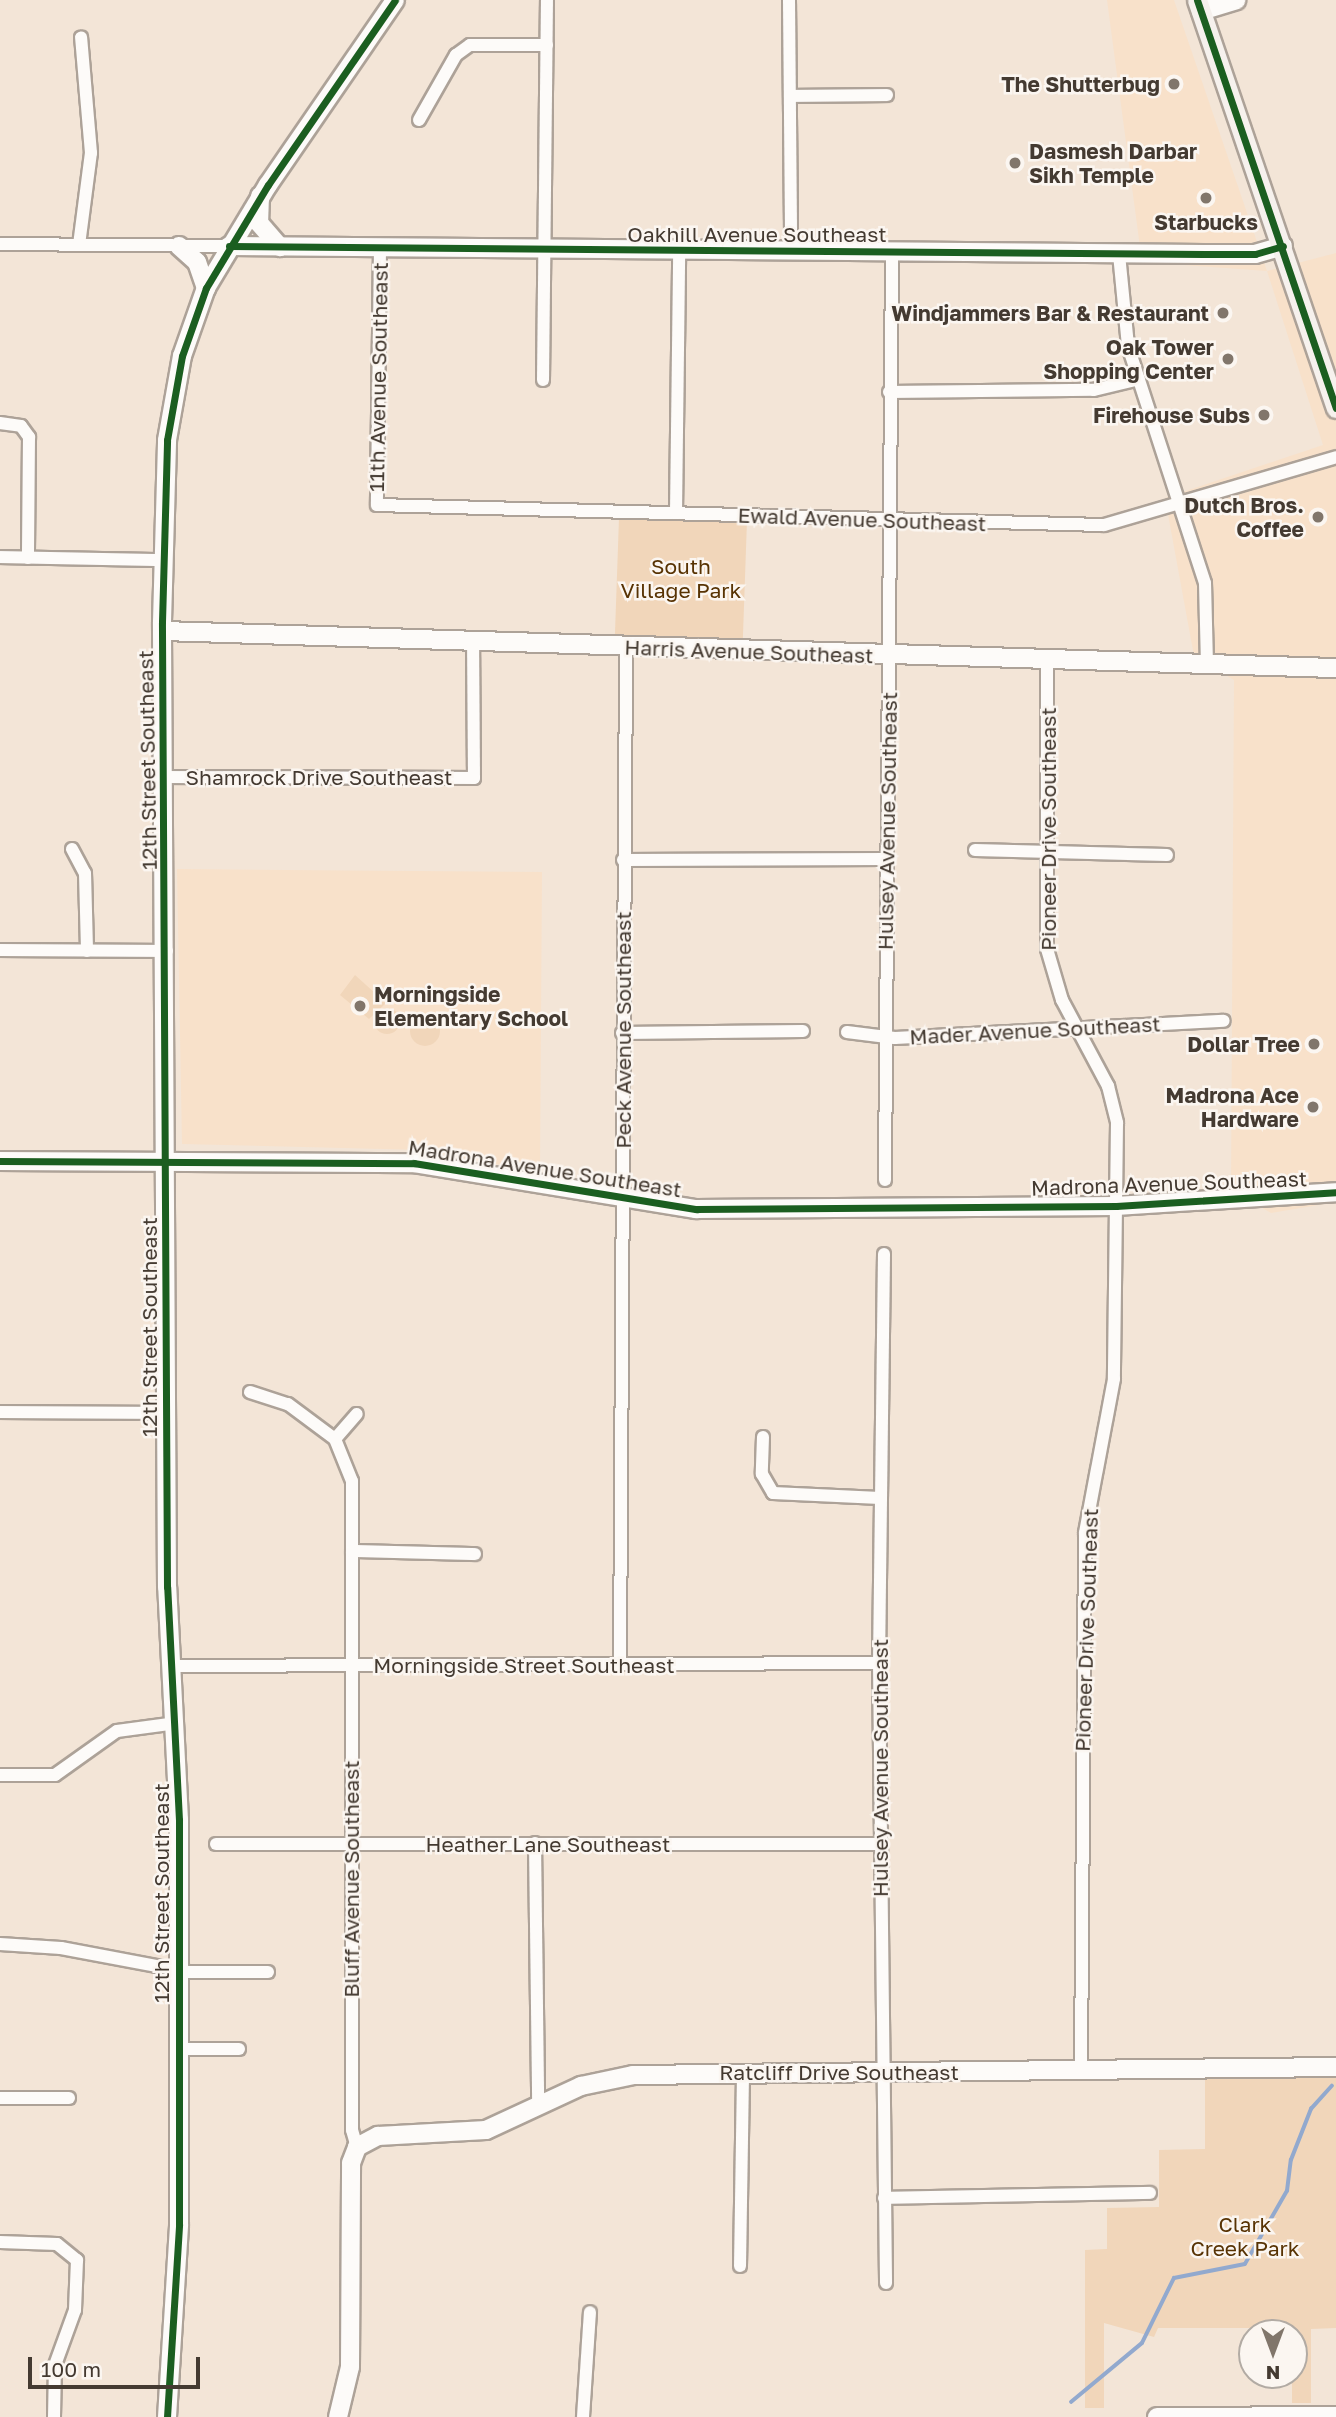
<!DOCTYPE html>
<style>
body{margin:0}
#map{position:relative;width:1336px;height:2417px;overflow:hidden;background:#f3e5d7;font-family:"Golos Text",sans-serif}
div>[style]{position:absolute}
.built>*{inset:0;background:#f8e1ca}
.green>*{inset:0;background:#f1d6ba;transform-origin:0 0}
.round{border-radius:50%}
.stream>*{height:3.5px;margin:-1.75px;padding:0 1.75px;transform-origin:1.75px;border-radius:1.75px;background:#92a9ce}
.roads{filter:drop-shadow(2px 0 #ada298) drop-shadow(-2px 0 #ada298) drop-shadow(0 2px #ada298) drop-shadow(0 -2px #ada298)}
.street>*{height:12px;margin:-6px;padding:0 6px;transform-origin:6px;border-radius:6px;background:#fdfbf9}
.secondary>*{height:18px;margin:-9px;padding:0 9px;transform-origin:9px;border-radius:9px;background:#fdfbf9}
.primary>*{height:19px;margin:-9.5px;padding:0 9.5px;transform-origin:9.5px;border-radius:9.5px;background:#f6f1ed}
.cycleway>*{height:7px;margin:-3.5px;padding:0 3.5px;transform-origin:3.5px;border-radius:3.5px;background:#1b5e20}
.dots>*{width:19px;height:19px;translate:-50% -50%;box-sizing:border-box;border:4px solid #fbf6f1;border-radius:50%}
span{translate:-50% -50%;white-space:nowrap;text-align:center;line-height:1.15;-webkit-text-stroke:5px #fbf6f1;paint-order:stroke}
.poi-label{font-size:21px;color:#443a31;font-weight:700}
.right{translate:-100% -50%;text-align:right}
.left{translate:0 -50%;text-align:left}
.street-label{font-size:21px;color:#443a31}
.park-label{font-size:21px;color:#583303}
.north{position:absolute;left:1238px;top:2319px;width:70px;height:70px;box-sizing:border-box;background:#fbf6f1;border:2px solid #b2aba4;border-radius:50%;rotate:180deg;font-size:19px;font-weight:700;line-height:28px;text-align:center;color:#443a31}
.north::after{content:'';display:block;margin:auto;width:24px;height:32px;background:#81766b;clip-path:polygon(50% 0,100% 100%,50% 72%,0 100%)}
.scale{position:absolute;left:28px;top:2357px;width:172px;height:32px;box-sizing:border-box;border:4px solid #443a31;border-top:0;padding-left:9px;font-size:21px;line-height:24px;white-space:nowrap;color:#443a31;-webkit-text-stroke:5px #fbf6f1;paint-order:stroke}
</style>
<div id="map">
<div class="built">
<i style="clip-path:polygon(1107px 0,1174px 0,1267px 271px,1336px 253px,1336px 1202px,1271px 1213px,1231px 1190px,1234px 680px,1194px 656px,1165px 498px,1323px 445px,1267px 271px,1142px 262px)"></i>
<i style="clip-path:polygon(177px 869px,542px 872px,540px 1173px,423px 1150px,182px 1144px)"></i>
</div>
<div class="green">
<i style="left:619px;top:518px;width:128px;height:117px;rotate:2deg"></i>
<i style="clip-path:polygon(355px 975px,386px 1003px,369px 1019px,340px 995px)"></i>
<i class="round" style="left:374px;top:1008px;width:26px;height:26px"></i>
<i class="round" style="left:410px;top:1016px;width:30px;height:30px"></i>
<i style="clip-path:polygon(1316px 2072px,1336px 2072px,1336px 2328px,1311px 2329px,1311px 2403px,1292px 2403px,1292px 2328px,1158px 2328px,1154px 2337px,1104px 2323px,1104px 2408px,1085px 2408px,1085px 2250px,1107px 2249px,1107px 2208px,1159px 2207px,1159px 2150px,1205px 2149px,1205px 2077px)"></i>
</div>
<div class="stream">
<i style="left:1071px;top:2402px;width:92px;rotate:-39.7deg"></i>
<i style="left:1142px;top:2343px;width:72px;rotate:-63.8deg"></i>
<i style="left:1174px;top:2278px;width:72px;rotate:-11.2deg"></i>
<i style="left:1245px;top:2264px;width:84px;rotate:-60.1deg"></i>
<i style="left:1287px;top:2191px;width:31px;rotate:-83deg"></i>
<i style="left:1291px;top:2160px;width:55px;rotate:-68.6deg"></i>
<i style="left:1311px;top:2109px;width:31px;rotate:-48deg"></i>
</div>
<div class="roads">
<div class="street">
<i style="left:789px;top:0;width:251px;rotate:89.5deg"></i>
<i style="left:791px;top:96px;width:96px;rotate:-0.6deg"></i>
<i style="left:419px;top:120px;width:75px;rotate:-60.4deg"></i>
<i style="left:456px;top:55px;width:17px;rotate:-36deg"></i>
<i style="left:470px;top:45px;width:77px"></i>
<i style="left:0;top:244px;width:229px;rotate:0.5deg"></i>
<i style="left:79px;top:245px;width:93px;rotate:-82.6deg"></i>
<i style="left:91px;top:153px;width:116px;rotate:-94.9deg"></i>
<i style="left:380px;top:249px;width:256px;rotate:90.7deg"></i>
<i style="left:377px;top:505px;width:727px;rotate:1.58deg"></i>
<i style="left:1104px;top:525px;width:242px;rotate:-16.3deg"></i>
<i style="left:1119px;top:254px;width:92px;rotate:84.4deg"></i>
<i style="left:1128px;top:346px;width:249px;rotate:72deg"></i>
<i style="left:1205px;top:583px;width:82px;rotate:88.6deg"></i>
<i style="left:543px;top:380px;width:380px;rotate:-89.4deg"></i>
<i style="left:889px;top:392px;width:205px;rotate:-0.6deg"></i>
<i style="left:1094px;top:390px;width:46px;rotate:-13.7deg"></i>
<i style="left:0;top:423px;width:21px;rotate:8deg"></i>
<i style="left:21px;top:426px;width:14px;rotate:54deg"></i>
<i style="left:29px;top:437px;width:121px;rotate:90.5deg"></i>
<i style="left:676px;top:513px;width:262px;rotate:-89.3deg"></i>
<i style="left:0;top:557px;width:162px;rotate:1.1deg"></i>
<i style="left:1047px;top:660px;width:289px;rotate:90deg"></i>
<i style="left:1047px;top:949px;width:53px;rotate:73.6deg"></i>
<i style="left:1062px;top:1000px;width:98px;rotate:61.9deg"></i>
<i style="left:1108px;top:1086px;width:38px;rotate:76deg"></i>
<i style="left:1117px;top:1123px;width:256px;rotate:90.7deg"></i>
<i style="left:1114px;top:1379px;width:157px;rotate:100.7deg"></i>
<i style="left:1085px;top:1533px;width:538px;rotate:90.43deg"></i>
<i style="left:165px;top:777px;width:309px;rotate:0.2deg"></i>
<i style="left:474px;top:778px;width:135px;rotate:-90.4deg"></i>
<i style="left:72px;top:849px;width:27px;rotate:62deg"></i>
<i style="left:85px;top:873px;width:78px;rotate:88.5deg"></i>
<i style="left:975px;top:850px;width:192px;rotate:1.5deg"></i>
<i style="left:623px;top:860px;width:263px;rotate:-0.2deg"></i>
<i style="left:0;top:950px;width:167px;rotate:0.3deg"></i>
<i style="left:847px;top:1032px;width:48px;rotate:7.1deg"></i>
<i style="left:895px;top:1038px;width:329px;rotate:-3deg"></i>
<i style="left:622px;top:1033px;width:181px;rotate:-0.6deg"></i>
<i style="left:885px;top:1180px;width:928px;rotate:-89.57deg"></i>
<i style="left:884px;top:1254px;width:409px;rotate:90.7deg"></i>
<i style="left:879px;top:1663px;width:620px;rotate:89.35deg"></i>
<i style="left:250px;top:1392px;width:40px;rotate:18deg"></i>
<i style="left:288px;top:1404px;width:59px;rotate:36.7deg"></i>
<i style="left:335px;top:1439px;width:45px;rotate:68deg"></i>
<i style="left:352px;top:1481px;width:649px;rotate:90deg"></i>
<i style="left:352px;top:2130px;width:18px;rotate:74deg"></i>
<i style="left:0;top:1412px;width:167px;rotate:0.3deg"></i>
<i style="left:763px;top:1437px;width:37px;rotate:92deg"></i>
<i style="left:762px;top:1474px;width:22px;rotate:60deg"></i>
<i style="left:773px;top:1493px;width:107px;rotate:2.7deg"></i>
<i style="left:335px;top:1439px;width:33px;rotate:-49deg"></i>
<i style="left:352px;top:1551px;width:123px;rotate:1.4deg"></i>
<i style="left:620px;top:1664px;width:1017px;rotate:-89.66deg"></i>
<i style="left:169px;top:1666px;width:710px;rotate:-0.24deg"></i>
<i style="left:0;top:1775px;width:55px"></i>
<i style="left:55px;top:1775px;width:76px;rotate:-35.4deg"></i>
<i style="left:117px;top:1731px;width:60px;rotate:-7.7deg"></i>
<i style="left:535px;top:1843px;width:261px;rotate:89.3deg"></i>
<i style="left:216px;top:1844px;width:664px"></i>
<i style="left:0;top:1944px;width:61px;rotate:3.8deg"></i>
<i style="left:61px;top:1948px;width:129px;rotate:10.7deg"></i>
<i style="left:188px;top:1972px;width:80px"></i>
<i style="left:179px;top:2049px;width:60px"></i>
<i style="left:0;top:2098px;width:69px"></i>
<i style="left:884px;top:2198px;width:266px;rotate:-1.1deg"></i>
<i style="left:0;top:2242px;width:57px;rotate:2deg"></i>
<i style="left:57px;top:2244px;width:26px;rotate:39deg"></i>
<i style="left:77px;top:2260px;width:50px;rotate:92.3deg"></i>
<i style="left:75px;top:2310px;width:59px;rotate:110deg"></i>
<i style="left:55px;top:2365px;width:52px;rotate:91.1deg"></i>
<i style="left:740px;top:2266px;width:193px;rotate:-89.1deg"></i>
<i style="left:583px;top:2417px;width:105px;rotate:-86.2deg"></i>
</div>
<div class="secondary">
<i style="left:1201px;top:11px;width:37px;rotate:-17deg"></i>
<i style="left:260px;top:196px;width:27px;rotate:92deg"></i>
<i style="left:259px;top:223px;width:32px;rotate:49deg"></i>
<i style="left:179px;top:246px;width:24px;rotate:42deg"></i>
<i style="left:197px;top:262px;width:28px;rotate:71deg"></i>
<i style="left:229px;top:246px;width:975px;rotate:0.47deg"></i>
<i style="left:1204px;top:254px;width:51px"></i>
<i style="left:1255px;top:254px;width:29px;rotate:-16deg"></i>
<i style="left:163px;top:631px;width:1174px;rotate:1.81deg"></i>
<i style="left:0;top:1161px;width:414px;rotate:0.3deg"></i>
<i style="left:414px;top:1163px;width:286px;rotate:9.3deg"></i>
<i style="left:696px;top:1209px;width:420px;rotate:-0.4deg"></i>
<i style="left:1116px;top:1206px;width:220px;rotate:-3.6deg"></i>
<i style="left:167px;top:2417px;width:193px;rotate:-86.4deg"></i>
<i style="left:179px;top:2224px;width:404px;rotate:-90deg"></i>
<i style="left:179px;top:1820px;width:233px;rotate:-92.9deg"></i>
<i style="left:167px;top:1587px;width:965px;rotate:-90.3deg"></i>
<i style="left:162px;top:622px;width:182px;rotate:-88.4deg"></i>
<i style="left:167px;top:440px;width:85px;rotate:-79.9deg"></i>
<i style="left:182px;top:356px;width:72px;rotate:-70.6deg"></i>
<i style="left:206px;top:288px;width:120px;rotate:-59deg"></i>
<i style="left:268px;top:185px;width:224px;rotate:-55.5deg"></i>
<i style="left:338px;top:2417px;width:51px;rotate:-76.5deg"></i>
<i style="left:350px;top:2367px;width:204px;rotate:-89.7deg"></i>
<i style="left:351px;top:2163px;width:17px;rotate:-69deg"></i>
<i style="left:357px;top:2147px;width:24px;rotate:-28deg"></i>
<i style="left:378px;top:2136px;width:108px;rotate:-3.2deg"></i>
<i style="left:486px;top:2130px;width:105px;rotate:-24.9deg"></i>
<i style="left:581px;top:2086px;width:53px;rotate:-11.9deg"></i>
<i style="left:633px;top:2075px;width:703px;rotate:-0.65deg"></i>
<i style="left:1157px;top:2417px;width:179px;rotate:-0.3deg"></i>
</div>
<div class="primary">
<i style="left:1197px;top:0;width:431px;rotate:71.2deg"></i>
</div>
</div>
<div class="cycleway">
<i style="left:1197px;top:0;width:431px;rotate:71.2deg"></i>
<i style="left:229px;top:246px;width:975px;rotate:0.47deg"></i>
<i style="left:1204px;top:254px;width:51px"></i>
<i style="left:1255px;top:254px;width:29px;rotate:-16deg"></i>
<i style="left:0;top:1161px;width:414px;rotate:0.3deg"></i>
<i style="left:414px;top:1163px;width:286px;rotate:9.3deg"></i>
<i style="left:696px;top:1209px;width:420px;rotate:-0.4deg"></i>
<i style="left:1116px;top:1206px;width:220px;rotate:-3.6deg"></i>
<i style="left:167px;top:2417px;width:193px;rotate:-86.4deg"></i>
<i style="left:179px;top:2224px;width:404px;rotate:-90deg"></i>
<i style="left:179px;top:1820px;width:233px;rotate:-92.9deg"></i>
<i style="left:167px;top:1587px;width:965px;rotate:-90.3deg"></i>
<i style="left:162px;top:622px;width:182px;rotate:-88.4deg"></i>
<i style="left:167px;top:440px;width:85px;rotate:-79.9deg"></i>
<i style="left:182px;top:356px;width:72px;rotate:-70.6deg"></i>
<i style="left:206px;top:288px;width:120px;rotate:-59deg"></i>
<i style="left:268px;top:185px;width:224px;rotate:-55.5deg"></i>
</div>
<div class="dots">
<i style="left:1174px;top:84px;background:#81766b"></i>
<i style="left:1015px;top:163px;background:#81766b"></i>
<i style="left:1206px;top:198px;background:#81766b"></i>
<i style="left:1223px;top:313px;background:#81766b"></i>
<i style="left:1228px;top:359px;background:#81766b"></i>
<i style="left:1264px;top:415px;background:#81766b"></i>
<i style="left:1318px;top:517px;background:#81766b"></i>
<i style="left:360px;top:1006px;background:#81766b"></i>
<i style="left:1314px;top:1044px;background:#81766b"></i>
<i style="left:1313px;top:1107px;background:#81766b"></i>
</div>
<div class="poi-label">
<span class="right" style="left:1160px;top:84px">The Shutterbug</span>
<span class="left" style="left:1029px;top:163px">Dasmesh Darbar<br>Sikh Temple</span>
<span style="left:1206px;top:222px">Starbucks</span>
<span class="right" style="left:1209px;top:313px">Windjammers Bar &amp; Restaurant</span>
<span class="right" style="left:1214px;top:359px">Oak Tower<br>Shopping Center</span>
<span class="right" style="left:1250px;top:415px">Firehouse Subs</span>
<span class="right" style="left:1304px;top:517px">Dutch Bros.<br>Coffee</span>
<span class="left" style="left:374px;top:1006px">Morningside<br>Elementary School</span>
<span class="right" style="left:1300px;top:1044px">Dollar Tree</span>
<span class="right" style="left:1299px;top:1107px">Madrona Ace<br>Hardware</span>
</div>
<div class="street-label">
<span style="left:757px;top:234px">Oakhill Avenue Southeast</span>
<span style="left:378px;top:377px;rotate:-89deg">11th Avenue Southeast</span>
<span style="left:862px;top:519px;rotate:2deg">Ewald Avenue Southeast</span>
<span style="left:749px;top:651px;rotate:2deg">Harris Avenue Southeast</span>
<span style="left:147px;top:760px;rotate:-91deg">12th Street Southeast</span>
<span style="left:319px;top:777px">Shamrock Drive Southeast</span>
<span style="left:887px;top:821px;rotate:-89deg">Hulsey Avenue Southeast</span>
<span style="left:1048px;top:829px;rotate:-90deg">Pioneer Drive Southeast</span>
<span style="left:623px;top:1030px;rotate:-90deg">Peck Avenue Southeast</span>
<span style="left:1035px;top:1030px;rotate:-3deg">Mader Avenue Southeast</span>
<span style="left:545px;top:1168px;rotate:9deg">Madrona Avenue Southeast</span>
<span style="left:1169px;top:1183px;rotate:-2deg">Madrona Avenue Southeast</span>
<span style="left:149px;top:1327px;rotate:-90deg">12th Street Southeast</span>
<span style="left:1086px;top:1630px;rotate:-88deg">Pioneer Drive Southeast</span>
<span style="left:524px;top:1665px">Morningside Street Southeast</span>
<span style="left:880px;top:1768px;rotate:-90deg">Hulsey Avenue Southeast</span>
<span style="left:548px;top:1844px">Heather Lane Southeast</span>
<span style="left:351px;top:1879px;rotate:-90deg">Bluff Avenue Southeast</span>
<span style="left:161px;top:1893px;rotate:-90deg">12th Street Southeast</span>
<span style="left:839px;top:2072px">Ratcliff Drive Southeast</span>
</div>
<div class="park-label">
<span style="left:681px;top:578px">South<br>Village Park</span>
<span style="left:1245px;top:2236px">Clark<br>Creek Park</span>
</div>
<div class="north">N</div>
<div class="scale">100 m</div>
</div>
